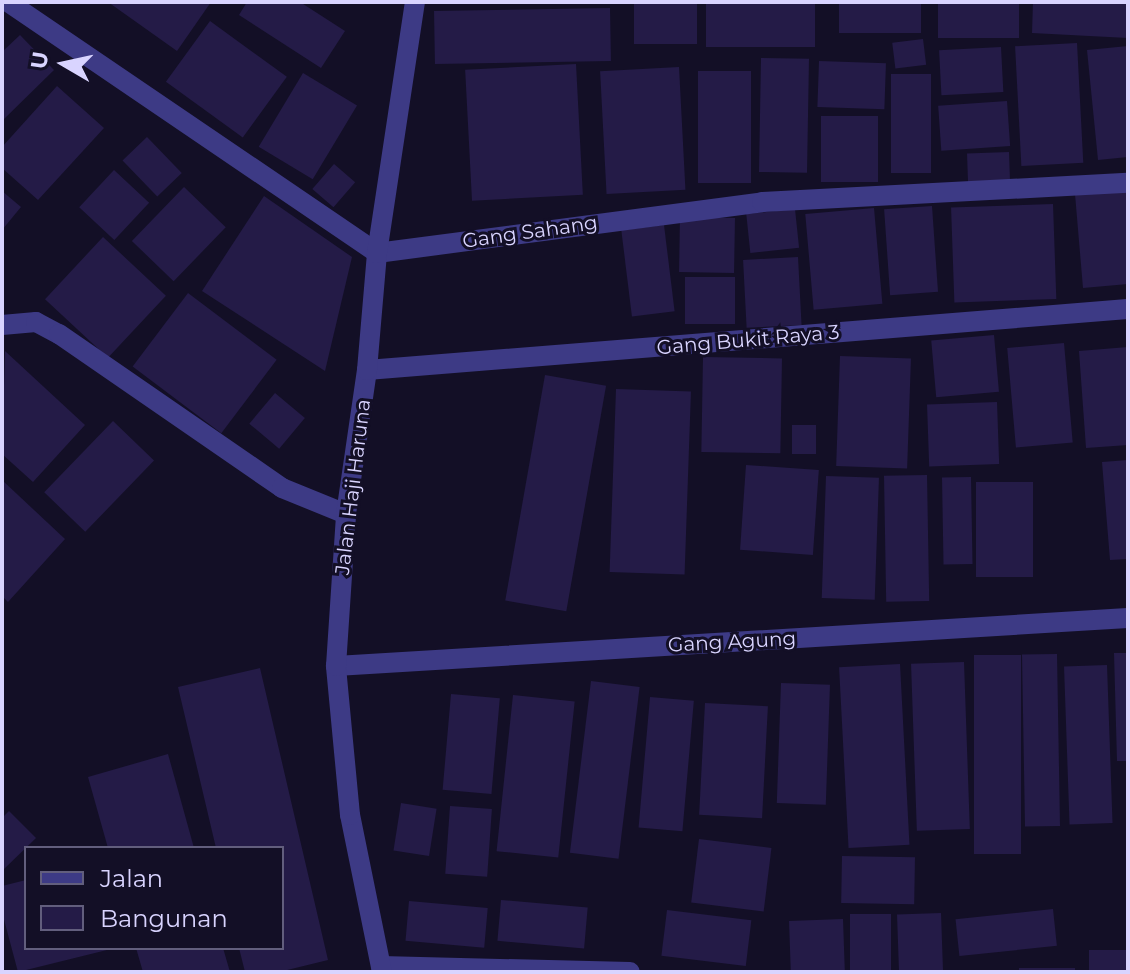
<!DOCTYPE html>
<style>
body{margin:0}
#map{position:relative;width:1130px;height:974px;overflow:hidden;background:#130f26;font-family:Montserrat,sans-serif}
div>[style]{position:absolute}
.building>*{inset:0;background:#241b47;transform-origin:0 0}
.minor>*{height:20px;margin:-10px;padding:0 10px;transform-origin:10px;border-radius:10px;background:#3d3a85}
span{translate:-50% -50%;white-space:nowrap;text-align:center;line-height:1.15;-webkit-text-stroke:6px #130f26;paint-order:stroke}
.street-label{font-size:20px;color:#d9d4ff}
.frame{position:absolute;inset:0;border:4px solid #d9d4ff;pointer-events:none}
.legend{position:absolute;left:24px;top:846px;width:260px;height:104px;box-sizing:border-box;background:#130f26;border:2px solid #625e7d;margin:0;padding:10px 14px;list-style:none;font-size:24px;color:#d9d4ff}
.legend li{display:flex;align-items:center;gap:16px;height:40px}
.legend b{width:40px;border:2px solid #625e7d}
.north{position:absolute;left:24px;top:24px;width:80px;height:80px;-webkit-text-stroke:6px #130f26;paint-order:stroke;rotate:279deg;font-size:22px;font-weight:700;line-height:32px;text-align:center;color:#d9d4ff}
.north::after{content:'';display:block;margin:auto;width:28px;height:36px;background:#d9d4ff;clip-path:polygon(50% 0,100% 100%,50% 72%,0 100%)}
</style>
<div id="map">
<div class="building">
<i style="clip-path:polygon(108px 2px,211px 2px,177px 51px)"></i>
<i style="clip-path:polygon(247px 2px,300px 2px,345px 31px,321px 68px,239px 15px)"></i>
<i style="left:634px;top:2px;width:63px;height:42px"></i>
<i style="left:706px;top:2px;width:109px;height:45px"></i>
<i style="left:839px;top:2px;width:82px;height:31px"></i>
<i style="left:938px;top:2px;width:81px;height:36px"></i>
<i style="clip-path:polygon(1033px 2px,1128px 2px,1128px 38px,1032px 33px)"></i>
<i style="left:610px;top:8px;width:53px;height:176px;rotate:89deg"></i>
<i style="left:210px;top:21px;width:95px;height:75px;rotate:36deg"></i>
<i style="clip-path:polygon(20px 35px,54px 70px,2px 121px,2px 52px)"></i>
<i style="left:923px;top:39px;width:26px;height:31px;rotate:83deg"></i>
<i style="left:1077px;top:43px;width:120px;height:62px;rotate:87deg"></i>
<i style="clip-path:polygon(1128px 46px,1128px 157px,1098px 160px,1087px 50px)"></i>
<i style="left:1001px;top:47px;width:45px;height:62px;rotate:87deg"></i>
<i style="left:761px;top:58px;width:48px;height:114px;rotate:1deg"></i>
<i style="left:819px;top:61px;width:67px;height:46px;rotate:2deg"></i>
<i style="left:576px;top:64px;width:131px;height:111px;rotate:87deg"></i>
<i style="left:679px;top:67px;width:123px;height:79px;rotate:87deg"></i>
<i style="left:698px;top:71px;width:53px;height:112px"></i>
<i style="left:303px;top:73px;width:63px;height:86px;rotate:31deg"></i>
<i style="left:891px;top:74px;width:40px;height:99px"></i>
<i style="clip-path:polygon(57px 86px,104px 128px,38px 200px,2px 168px,2px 147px)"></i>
<i style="left:1007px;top:101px;width:45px;height:69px;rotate:86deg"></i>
<i style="left:821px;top:116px;width:57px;height:66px"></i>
<i style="left:147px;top:137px;width:50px;height:34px;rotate:46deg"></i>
<i style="left:1009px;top:152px;width:34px;height:42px;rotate:88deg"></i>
<i style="left:334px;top:164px;width:28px;height:33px;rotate:41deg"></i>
<i style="left:114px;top:170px;width:48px;height:51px;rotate:43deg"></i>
<i style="left:184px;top:187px;width:58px;height:75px;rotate:44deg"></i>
<i style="clip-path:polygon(1128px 190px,1128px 284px,1083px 288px,1075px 194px)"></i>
<i style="clip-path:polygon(2px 191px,21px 207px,2px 230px)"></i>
<i style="clip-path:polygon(264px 196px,352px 257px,325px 371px,202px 291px)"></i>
<i style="left:1053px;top:204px;width:95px;height:102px;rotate:88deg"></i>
<i style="left:932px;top:206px;width:86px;height:48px;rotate:86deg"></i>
<i style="left:874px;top:208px;width:96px;height:69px;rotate:85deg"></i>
<i style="left:795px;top:209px;width:39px;height:49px;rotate:84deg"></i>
<i style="left:680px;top:217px;width:55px;height:55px;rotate:1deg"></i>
<i style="left:664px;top:225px;width:87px;height:43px;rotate:83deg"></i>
<i style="left:103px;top:237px;width:86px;height:85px;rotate:43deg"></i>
<i style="left:798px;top:257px;width:68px;height:55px;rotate:87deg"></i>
<i style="left:685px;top:277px;width:50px;height:47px"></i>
<i style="left:188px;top:293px;width:111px;height:92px;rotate:37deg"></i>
<i style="left:994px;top:335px;width:57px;height:63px;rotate:85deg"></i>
<i style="left:1064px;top:343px;width:100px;height:57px;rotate:85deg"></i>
<i style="clip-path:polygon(1128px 347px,1128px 445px,1086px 448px,1079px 351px)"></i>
<i style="clip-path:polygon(5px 351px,85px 425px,33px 482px,2px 454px)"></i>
<i style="left:840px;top:356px;width:71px;height:110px;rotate:2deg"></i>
<i style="left:703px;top:357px;width:79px;height:95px;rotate:1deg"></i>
<i style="left:545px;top:375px;width:62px;height:229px;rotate:10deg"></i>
<i style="left:616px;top:389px;width:75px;height:183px;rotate:2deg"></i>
<i style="left:275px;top:393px;width:39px;height:40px;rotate:40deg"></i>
<i style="left:997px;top:402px;width:62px;height:70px;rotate:88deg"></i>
<i style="left:113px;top:421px;width:57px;height:99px;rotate:44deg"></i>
<i style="left:792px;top:425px;width:24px;height:29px"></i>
<i style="clip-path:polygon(1128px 460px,1128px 559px,1110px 560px,1102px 462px)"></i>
<i style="left:746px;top:465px;width:73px;height:85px;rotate:4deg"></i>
<i style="left:927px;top:475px;width:126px;height:43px;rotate:89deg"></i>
<i style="left:826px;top:476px;width:53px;height:122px;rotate:2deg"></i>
<i style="left:971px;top:477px;width:87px;height:29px;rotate:89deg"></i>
<i style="clip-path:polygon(2px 480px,65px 539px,8px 602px,2px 596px)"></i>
<i style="left:976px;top:482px;width:57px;height:95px"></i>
<i style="clip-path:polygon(1114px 653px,1128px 653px,1128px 761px,1117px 761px)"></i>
<i style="left:1057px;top:654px;width:172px;height:35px;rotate:89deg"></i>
<i style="left:974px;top:655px;width:47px;height:199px"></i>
<i style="left:964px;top:662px;width:167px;height:53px;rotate:88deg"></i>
<i style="left:900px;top:664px;width:181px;height:61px;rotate:87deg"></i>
<i style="left:1107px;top:665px;width:158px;height:43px;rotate:88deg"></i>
<i style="clip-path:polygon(260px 668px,328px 960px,279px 972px,245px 972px,239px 948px,282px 948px,282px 848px,216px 848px,178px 687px)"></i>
<i style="left:591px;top:681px;width:49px;height:173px;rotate:7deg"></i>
<i style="left:781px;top:683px;width:49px;height:120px;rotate:2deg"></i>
<i style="left:451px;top:694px;width:49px;height:96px;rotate:5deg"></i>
<i style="left:513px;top:695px;width:62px;height:157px;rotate:6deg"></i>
<i style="left:650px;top:697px;width:44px;height:131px;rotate:5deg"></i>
<i style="left:705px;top:703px;width:63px;height:112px;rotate:3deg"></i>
<i style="clip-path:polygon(168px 754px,194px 848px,108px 848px,88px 777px)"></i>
<i style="left:401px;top:803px;width:36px;height:48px;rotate:9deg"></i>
<i style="left:450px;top:806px;width:42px;height:68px;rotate:4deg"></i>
<i style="clip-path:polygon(9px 811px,36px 838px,2px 871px,2px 818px)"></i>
<i style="left:699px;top:839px;width:73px;height:64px;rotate:7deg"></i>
<i style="left:842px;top:856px;width:73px;height:47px;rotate:1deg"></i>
<i style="clip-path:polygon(26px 880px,26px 948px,111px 949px,18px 972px,2px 912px,2px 886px)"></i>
<i style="left:501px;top:900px;width:87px;height:41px;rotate:5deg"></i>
<i style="left:409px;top:901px;width:79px;height:40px;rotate:5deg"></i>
<i style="left:1053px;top:909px;width:37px;height:98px;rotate:84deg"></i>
<i style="left:667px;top:910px;width:85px;height:46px;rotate:7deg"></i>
<i style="left:941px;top:913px;width:59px;height:44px;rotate:88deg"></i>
<i style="left:850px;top:914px;width:41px;height:58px"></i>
<i style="left:843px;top:919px;width:53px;height:54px;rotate:88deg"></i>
<i style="clip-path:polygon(136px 948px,223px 948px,230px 972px,143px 972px)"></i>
<i style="left:1089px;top:950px;width:39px;height:22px"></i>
<i style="left:1019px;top:968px;width:56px;height:4px"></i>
</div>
<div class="minor">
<i style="left:8px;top:2px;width:446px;rotate:34.2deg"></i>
<i style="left:377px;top:253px;width:388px;rotate:-7.5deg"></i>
<i style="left:762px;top:202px;width:366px;rotate:-3deg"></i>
<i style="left:2px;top:325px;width:34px;rotate:-5deg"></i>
<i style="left:36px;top:322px;width:26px;rotate:28deg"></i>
<i style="left:59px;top:334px;width:271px;rotate:34.6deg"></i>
<i style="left:282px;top:488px;width:69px;rotate:22.1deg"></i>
<i style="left:367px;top:370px;width:763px;rotate:-4.58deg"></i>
<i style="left:336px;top:666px;width:793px;rotate:-3.47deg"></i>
<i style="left:381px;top:966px;width:249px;rotate:1.4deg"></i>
<i style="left:382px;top:972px;width:160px;rotate:-101.5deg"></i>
<i style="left:350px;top:815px;width:150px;rotate:-95.4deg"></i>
<i style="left:336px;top:666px;width:152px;rotate:-86.2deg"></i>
<i style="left:346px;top:514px;width:146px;rotate:-81.7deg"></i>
<i style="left:367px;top:370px;width:117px;rotate:-85.1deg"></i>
<i style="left:377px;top:253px;width:254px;rotate:-81.4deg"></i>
</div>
<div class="street-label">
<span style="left:530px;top:232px;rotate:-8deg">Gang Sahang</span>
<span style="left:748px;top:340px;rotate:-5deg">Gang Bukit Raya 3</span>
<span style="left:353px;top:487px;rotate:-83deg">Jalan Haji Haruna</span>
<span style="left:732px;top:642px;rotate:-3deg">Gang Agung</span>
</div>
<div class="frame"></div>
<ul class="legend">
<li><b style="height:10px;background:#3d3a85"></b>Jalan</li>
<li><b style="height:22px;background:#241b47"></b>Bangunan</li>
</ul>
<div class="north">U</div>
</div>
